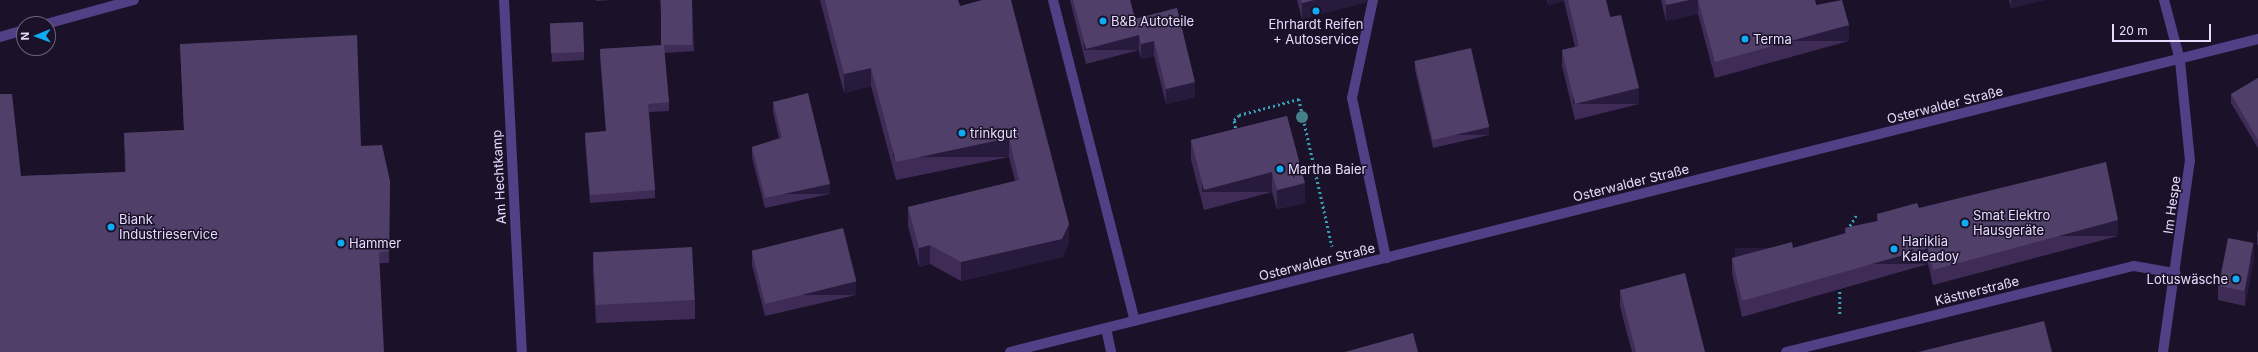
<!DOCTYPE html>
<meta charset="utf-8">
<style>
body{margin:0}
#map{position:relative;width:2258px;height:352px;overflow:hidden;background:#1b1229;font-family:Inter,sans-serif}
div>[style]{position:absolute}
.path>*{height:2.5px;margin-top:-1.25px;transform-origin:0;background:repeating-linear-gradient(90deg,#36a2b7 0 2px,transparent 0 5px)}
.service>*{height:10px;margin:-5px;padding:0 5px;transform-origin:5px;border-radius:5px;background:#523f86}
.minor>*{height:10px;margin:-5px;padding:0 5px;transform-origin:5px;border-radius:5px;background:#523f86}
.tertiary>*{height:10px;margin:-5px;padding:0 5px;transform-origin:5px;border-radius:5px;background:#523f86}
.trees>*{width:12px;height:12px;margin:-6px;border-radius:50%;background:#46818a}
.wall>*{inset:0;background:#3e2c57}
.shaded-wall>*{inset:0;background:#281a3d;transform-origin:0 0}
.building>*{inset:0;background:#503f68;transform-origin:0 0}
.dots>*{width:11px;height:11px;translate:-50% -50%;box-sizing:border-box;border:2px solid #1b1229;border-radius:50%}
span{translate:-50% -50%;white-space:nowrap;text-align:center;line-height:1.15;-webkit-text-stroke:3px #1b1229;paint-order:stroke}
.poi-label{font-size:13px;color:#e7dcfd}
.left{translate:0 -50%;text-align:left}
.right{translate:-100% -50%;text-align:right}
.street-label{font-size:13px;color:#e7dcfd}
.north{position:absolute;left:16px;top:16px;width:40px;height:40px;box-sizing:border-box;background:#1b1229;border:1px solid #6d637e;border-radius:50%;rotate:269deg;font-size:11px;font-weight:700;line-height:16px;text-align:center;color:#e7dcfd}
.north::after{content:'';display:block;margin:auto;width:14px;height:18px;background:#10abf5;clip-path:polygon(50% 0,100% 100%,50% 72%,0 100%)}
.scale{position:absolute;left:2112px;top:24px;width:99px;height:18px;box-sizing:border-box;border:2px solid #e7dcfd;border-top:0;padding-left:5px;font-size:12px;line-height:14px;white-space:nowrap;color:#e7dcfd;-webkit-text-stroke:3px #1b1229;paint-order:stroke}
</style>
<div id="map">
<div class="path">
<i style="left:1236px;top:133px;width:13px;rotate:-99deg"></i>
<i style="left:1234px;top:120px;width:7px;rotate:-45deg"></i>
<i style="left:1239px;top:115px;width:62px;rotate:-14.9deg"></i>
<i style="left:1299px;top:99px;width:151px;rotate:77.3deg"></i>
<i style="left:1847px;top:230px;width:19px;rotate:-58deg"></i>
<i style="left:1840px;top:287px;width:29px;rotate:90deg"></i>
</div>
<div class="service">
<i style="left:1053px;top:0;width:331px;rotate:75.7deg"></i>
<i style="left:1373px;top:0;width:100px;rotate:102.1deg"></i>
<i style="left:1352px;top:98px;width:164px;rotate:78deg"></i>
<i style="left:2164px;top:0;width:62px;rotate:75.1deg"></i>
</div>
<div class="minor">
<i style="left:46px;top:24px;width:91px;rotate:-15.3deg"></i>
<i style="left:0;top:37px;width:25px;rotate:-16deg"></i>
<i style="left:1106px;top:328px;width:25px;rotate:78deg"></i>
<i style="left:1786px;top:352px;width:358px;rotate:-13.9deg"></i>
<i style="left:2134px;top:266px;width:42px;rotate:9.7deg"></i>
<i style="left:2163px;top:352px;width:193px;rotate:-82deg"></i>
<i style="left:2190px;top:161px;width:101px;rotate:-95.7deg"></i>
</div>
<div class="tertiary">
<i style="left:504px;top:0;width:352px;rotate:87.1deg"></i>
<i style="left:1010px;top:352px;width:1287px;rotate:-14.08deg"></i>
</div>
<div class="trees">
<i style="left:1302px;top:117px"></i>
</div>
<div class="wall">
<i style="clip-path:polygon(596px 0,613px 0,596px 1px)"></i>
<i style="clip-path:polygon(660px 0,692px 0,694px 51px,664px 53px,669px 102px,669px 111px,649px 112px,655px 190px,655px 198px,590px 203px,585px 141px,585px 133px,606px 131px,600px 57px,600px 49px,663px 45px)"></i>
<i style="clip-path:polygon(820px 0,958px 0,960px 6px,1069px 243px,1062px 257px,961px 281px,930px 264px,919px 267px,908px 226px,908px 207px,1015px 181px,1009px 157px,896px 180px,871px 86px,844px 93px)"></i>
<i style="clip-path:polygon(1070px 0,1130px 0,1135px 19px,1177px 8px,1195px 97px,1166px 104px,1154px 56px,1141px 59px,1139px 50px,1086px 64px)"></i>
<i style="clip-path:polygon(1297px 0,1367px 0,1366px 2px,1302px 19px)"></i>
<i style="clip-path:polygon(1547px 0,1606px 0,1610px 17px,1639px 104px,1575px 120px,1562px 66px,1562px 50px,1575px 47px,1564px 1px,1548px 5px)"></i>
<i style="clip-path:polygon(1661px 0,1815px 0,1816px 5px,1849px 41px,1715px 78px,1698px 14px,1666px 21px)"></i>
<i style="clip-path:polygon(2009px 0,2044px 0,2011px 8px)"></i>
<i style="clip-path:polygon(550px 24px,584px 52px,584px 60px,552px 62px)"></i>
<i style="clip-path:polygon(180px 44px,361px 146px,390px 181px,389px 263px,380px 263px,21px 176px,125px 172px,124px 133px,184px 130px)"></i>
<i style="clip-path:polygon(1415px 62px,1489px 135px,1433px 148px,1415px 70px)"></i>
<i style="clip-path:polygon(2258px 78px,2258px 148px,2231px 103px,2231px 94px)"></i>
<i style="clip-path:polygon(773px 102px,830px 194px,765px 208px,752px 158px,752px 147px,779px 138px,773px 112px)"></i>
<i style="clip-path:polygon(1287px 116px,1305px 203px,1277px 209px,1272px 192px,1204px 210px,1191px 160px,1191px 140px)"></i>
<i style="clip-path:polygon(1919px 208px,2118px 236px,1933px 285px,1928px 264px,1742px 317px,1732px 273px,1732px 258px,1793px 248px,1845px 234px,1845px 228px,1877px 221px,1877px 214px)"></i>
<i style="clip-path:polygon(2258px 229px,2258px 245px,2257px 245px,2257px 237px)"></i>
<i style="clip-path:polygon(752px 250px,856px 295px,765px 316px,752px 265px)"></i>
<i style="clip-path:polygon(593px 253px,695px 300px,695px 319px,596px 323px,593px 272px)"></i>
<i style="clip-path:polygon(2254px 257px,2245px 306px,2218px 300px,2218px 286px)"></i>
<i style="clip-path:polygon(1620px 290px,1705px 352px,1632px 352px,1620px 307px)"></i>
</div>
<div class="shaded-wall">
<i style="clip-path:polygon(1314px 0,1367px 0,1366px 2px,1302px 19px,1302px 3px)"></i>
<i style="clip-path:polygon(1548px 0,1564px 0,1564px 1px,1548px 5px)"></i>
<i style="clip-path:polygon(1689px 0,1698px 0,1698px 14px,1666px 21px,1666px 5px)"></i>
<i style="clip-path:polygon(2011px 0,2044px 0,2011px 8px)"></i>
<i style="left:1849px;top:25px;width:16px;height:139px;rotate:90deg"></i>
<i style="left:1139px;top:35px;width:15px;height:55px;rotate:90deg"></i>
<i style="clip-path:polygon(1154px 41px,1154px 56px,1141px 59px,1141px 44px)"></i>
<i style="clip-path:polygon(871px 68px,871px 86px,844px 93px,844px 74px)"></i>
<i style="clip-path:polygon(1195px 82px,1195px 97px,1166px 104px,1166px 89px)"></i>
<i style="left:1639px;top:88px;width:16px;height:66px;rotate:90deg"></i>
<i style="left:1489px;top:127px;width:8px;height:57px;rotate:90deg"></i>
<i style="left:1009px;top:138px;width:19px;height:116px;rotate:90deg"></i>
<i style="left:1272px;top:172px;width:20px;height:70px;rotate:90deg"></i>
<i style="clip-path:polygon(1305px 183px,1305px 203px,1277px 209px,1277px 190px)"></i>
<i style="left:830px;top:184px;width:10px;height:66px;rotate:90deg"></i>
<i style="left:2118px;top:220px;width:16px;height:192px;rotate:90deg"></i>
<i style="clip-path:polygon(1069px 224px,1069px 243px,1062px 257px,961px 281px,961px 262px)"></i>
<i style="clip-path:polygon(2254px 243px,2254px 257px,2245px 306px,2245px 291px)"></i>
<i style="clip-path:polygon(930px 245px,930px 264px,919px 267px,919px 248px)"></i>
<i style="left:1928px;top:248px;width:16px;height:193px;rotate:90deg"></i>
<i style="left:856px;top:281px;width:14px;height:93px;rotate:90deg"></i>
</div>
<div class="building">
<i style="left:661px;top:0;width:31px;height:45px"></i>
<i style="clip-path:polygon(825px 0,958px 0,960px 6px,982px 0,1011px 0,1069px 224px,1062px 239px,961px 262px,930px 245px,919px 248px,908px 207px,1019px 180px,1009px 138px,896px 162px,871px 68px,844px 74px)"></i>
<i style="clip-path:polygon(1073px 0,1130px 0,1135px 19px,1177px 8px,1195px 82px,1166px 89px,1154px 41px,1141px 44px,1139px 35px,1086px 49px)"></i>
<i style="clip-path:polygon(1301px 0,1314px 0,1302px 3px)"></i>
<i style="clip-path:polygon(1568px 0,1606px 0,1610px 17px,1621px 15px,1639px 88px,1575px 104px,1562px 50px,1579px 46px)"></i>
<i style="clip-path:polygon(1665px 0,1689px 0,1666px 5px)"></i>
<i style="clip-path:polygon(1698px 0,1815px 0,1816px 5px,1842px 0,1849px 25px,1715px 62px)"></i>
<i style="left:583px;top:22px;width:30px;height:33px;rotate:88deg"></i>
<i style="clip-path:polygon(357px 35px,361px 146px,382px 145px,390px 181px,389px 251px,379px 252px,384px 352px,0 352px,0 94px,12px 94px,21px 176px,126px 172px,124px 133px,184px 130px,180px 44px)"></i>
<i style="clip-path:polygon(664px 45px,669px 102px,648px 104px,655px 190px,590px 195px,585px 133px,606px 131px,600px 49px)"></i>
<i style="left:1471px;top:48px;width:81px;height:58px;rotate:77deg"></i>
<i style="clip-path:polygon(2258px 78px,2258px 140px,2231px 94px)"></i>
<i style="clip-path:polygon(808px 93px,830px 184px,765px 198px,752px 147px,782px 138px,773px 102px)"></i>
<i style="clip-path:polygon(1287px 116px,1305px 183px,1277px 190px,1272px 172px,1204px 190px,1191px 140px)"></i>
<i style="clip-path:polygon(2106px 162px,2118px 220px,1933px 270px,1928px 248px,1742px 301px,1732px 258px,1792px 242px,1793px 248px,1846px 233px,1845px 228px,1878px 221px,1877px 214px,1917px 203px,1919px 208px)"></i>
<i style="left:843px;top:228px;width:55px;height:94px;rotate:76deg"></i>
<i style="clip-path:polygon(2258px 229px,2258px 237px,2257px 237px)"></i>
<i style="left:2228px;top:238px;width:26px;height:49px;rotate:11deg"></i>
<i style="left:692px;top:247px;width:53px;height:99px;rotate:87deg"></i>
<i style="clip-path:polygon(1685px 273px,1705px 352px,1636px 352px,1620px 290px)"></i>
<i style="clip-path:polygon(2044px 321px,2052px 352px,1918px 352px)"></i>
<i style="clip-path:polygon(1413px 333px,1418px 352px,1345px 352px)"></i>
</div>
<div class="dots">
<i style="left:1316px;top:11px;background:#10abf5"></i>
<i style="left:1103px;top:21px;background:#10abf5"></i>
<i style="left:1745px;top:39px;background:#10abf5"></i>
<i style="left:962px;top:133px;background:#10abf5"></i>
<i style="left:1280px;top:169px;background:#10abf5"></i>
<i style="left:1965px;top:223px;background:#10abf5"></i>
<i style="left:111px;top:227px;background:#10abf5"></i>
<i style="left:341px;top:243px;background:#10abf5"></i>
<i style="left:1894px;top:249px;background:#10abf5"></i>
<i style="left:2236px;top:279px;background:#10abf5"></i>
</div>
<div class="poi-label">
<span class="left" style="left:1111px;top:21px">B&amp;B Autoteile</span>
<span style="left:1316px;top:32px">Ehrhardt Reifen<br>+ Autoservice</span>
<span class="left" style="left:1753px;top:39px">Terma</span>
<span class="left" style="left:970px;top:133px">trinkgut</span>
<span class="left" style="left:1288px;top:169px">Martha Baier</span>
<span class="left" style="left:1973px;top:223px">Smat Elektro<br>Hausgeräte</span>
<span class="left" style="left:119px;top:227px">Biank<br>Industrieservice</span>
<span class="left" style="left:1902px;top:249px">Hariklia<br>Kaleadoy</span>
<span class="left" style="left:349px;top:243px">Hammer</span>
<span class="right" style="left:2228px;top:279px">Lotuswäsche</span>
</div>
<div class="street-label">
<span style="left:1945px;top:105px;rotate:-14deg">Osterwalder Straße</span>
<span style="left:499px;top:177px;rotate:-93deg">Am Hechtkamp</span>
<span style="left:1631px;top:183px;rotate:-14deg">Osterwalder Straße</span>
<span style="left:2172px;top:205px;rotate:-82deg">Im Hespe</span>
<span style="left:1317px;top:262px;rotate:-14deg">Osterwalder Straße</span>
<span style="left:1977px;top:291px;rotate:-14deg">Kästnerstraße</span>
</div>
<div class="north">N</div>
<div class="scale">20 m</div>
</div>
